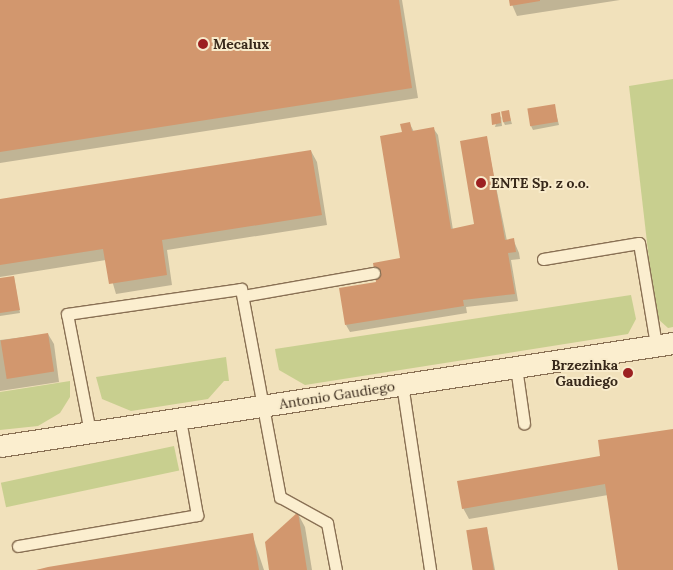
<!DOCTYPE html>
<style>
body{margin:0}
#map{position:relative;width:673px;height:570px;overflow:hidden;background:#f1e1bb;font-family:Lora,serif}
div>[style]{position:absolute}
.green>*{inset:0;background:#c8cf8f;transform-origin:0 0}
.shadow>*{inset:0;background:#0003}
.building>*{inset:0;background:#d2976e;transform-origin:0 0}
.roads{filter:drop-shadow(1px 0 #897054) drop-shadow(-1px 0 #897054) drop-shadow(0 1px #897054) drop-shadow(0 -1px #897054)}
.service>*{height:11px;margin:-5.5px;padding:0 5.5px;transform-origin:5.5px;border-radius:5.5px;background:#fbeecf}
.minor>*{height:21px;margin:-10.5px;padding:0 10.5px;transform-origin:10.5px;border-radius:10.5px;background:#fbeecf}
.dots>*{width:14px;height:14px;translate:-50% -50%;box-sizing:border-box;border:2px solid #f8ebcb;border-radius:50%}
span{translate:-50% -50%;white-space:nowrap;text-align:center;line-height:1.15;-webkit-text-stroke:4px #f8ebcb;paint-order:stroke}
.poi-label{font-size:14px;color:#37281a;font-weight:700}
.left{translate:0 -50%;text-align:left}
.right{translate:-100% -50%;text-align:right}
.street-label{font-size:14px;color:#37281a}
</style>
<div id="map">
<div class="green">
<i style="clip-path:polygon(673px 79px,673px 327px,668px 328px,657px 318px,654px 303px,629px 86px)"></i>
<i style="clip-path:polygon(631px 295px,636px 319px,628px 334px,305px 385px,279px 370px,276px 355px,275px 349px)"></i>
<i style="clip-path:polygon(226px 357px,229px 381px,224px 381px,208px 399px,131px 411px,102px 399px,96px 377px)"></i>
<i style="clip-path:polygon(70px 381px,70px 397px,60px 413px,38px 426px,0 430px,0 392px)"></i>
<i style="left:174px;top:446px;width:25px;height:177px;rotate:78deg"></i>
</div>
<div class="shadow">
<i style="clip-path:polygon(0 0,402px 0,418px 98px,0 163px)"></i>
<i style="clip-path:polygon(510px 0,620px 0,517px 16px)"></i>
<i style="clip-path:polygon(554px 105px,559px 125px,533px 130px,531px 126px)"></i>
<i style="clip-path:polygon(508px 111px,512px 124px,505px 125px,501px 117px,502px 126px,495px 127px,499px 114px,503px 121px)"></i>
<i style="clip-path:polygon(410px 124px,414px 132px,433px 128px,438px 135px,453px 230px,475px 225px,486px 137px,507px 241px,513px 239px,519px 253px,520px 259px,511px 260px,518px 301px,466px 307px,467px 313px,350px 332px,346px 325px,402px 259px,403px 133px)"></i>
<i style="clip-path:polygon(311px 151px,317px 162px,327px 225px,167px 250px,172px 285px,116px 294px,106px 260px,0 277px,0 200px)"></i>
<i style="clip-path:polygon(14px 277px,20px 313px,0 316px,0 280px)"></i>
<i style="clip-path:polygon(48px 334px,54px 344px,59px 382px,0 391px,0 340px)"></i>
<i style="clip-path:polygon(673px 430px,673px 570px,619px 570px,608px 495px,469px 519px,463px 508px)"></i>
<i style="clip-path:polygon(298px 514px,305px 527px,312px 570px,270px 570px)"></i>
<i style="clip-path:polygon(487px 528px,495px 570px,473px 570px)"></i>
<i style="clip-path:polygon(252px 534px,264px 570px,37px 570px)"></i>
</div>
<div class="building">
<i style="clip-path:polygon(0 0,399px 0,412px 88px,0 152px)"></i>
<i style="clip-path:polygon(509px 0,540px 0,540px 1px,510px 6px)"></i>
<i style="left:555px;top:104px;width:18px;height:28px;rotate:81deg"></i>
<i style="left:509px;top:110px;width:11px;height:8px;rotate:80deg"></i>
<i style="clip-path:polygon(500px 112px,501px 123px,492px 125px,491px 114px)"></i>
<i style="clip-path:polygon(410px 122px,412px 131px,434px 127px,451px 229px,474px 224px,460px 141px,487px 136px,505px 240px,514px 238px,516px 252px,508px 253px,515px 294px,463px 300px,464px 306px,345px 325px,339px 288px,376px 282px,373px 263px,400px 258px,380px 136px,402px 132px,400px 124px)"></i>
<i style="clip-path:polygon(311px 150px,322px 215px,162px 240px,167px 275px,109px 284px,103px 249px,0 265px,0 199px)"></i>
<i style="clip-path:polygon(14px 276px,20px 310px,0 313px,0 278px)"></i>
<i style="left:48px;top:333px;width:39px;height:48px;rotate:81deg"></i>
<i style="clip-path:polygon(673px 429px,673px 570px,618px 570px,605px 484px,462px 509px,457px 481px,600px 456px,598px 440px)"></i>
<i style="clip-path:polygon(298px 512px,307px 570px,269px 570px,265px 542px)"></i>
<i style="left:487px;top:527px;width:44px;height:21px;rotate:81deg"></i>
<i style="clip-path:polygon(253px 533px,259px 570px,36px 570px,48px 567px)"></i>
</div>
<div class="roads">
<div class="service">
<i style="left:543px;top:259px;width:97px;rotate:-9.5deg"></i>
<i style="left:639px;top:243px;width:103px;rotate:80.5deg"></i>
<i style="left:243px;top:296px;width:133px;rotate:-10deg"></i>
<i style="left:516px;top:367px;width:57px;rotate:81.9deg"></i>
<i style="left:402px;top:384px;width:188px;rotate:81.4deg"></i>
<i style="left:90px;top:432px;width:120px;rotate:-101deg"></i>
<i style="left:67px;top:314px;width:176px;rotate:-8.2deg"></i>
<i style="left:241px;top:289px;width:212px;rotate:79.4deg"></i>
<i style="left:280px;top:497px;width:54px;rotate:29deg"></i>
<i style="left:327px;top:523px;width:48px;rotate:79.2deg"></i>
<i style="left:18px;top:546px;width:182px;rotate:-9.8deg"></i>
<i style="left:197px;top:515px;width:97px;rotate:-100.1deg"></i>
</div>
<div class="minor">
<i style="left:0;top:446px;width:681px;rotate:-8.7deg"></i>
</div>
</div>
<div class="dots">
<i style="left:203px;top:44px;background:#9c2021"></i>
<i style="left:481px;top:183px;background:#9c2021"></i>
<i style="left:628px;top:373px;background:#9c2021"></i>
</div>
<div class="poi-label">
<span class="left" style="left:213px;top:44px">Mecalux</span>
<span class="left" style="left:491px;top:183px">ENTE Sp. z o.o.</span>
<span class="right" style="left:618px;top:373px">Brzezinka<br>Gaudiego</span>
</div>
<div class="street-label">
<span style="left:337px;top:395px;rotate:-9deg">Antonio Gaudiego</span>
</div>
</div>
